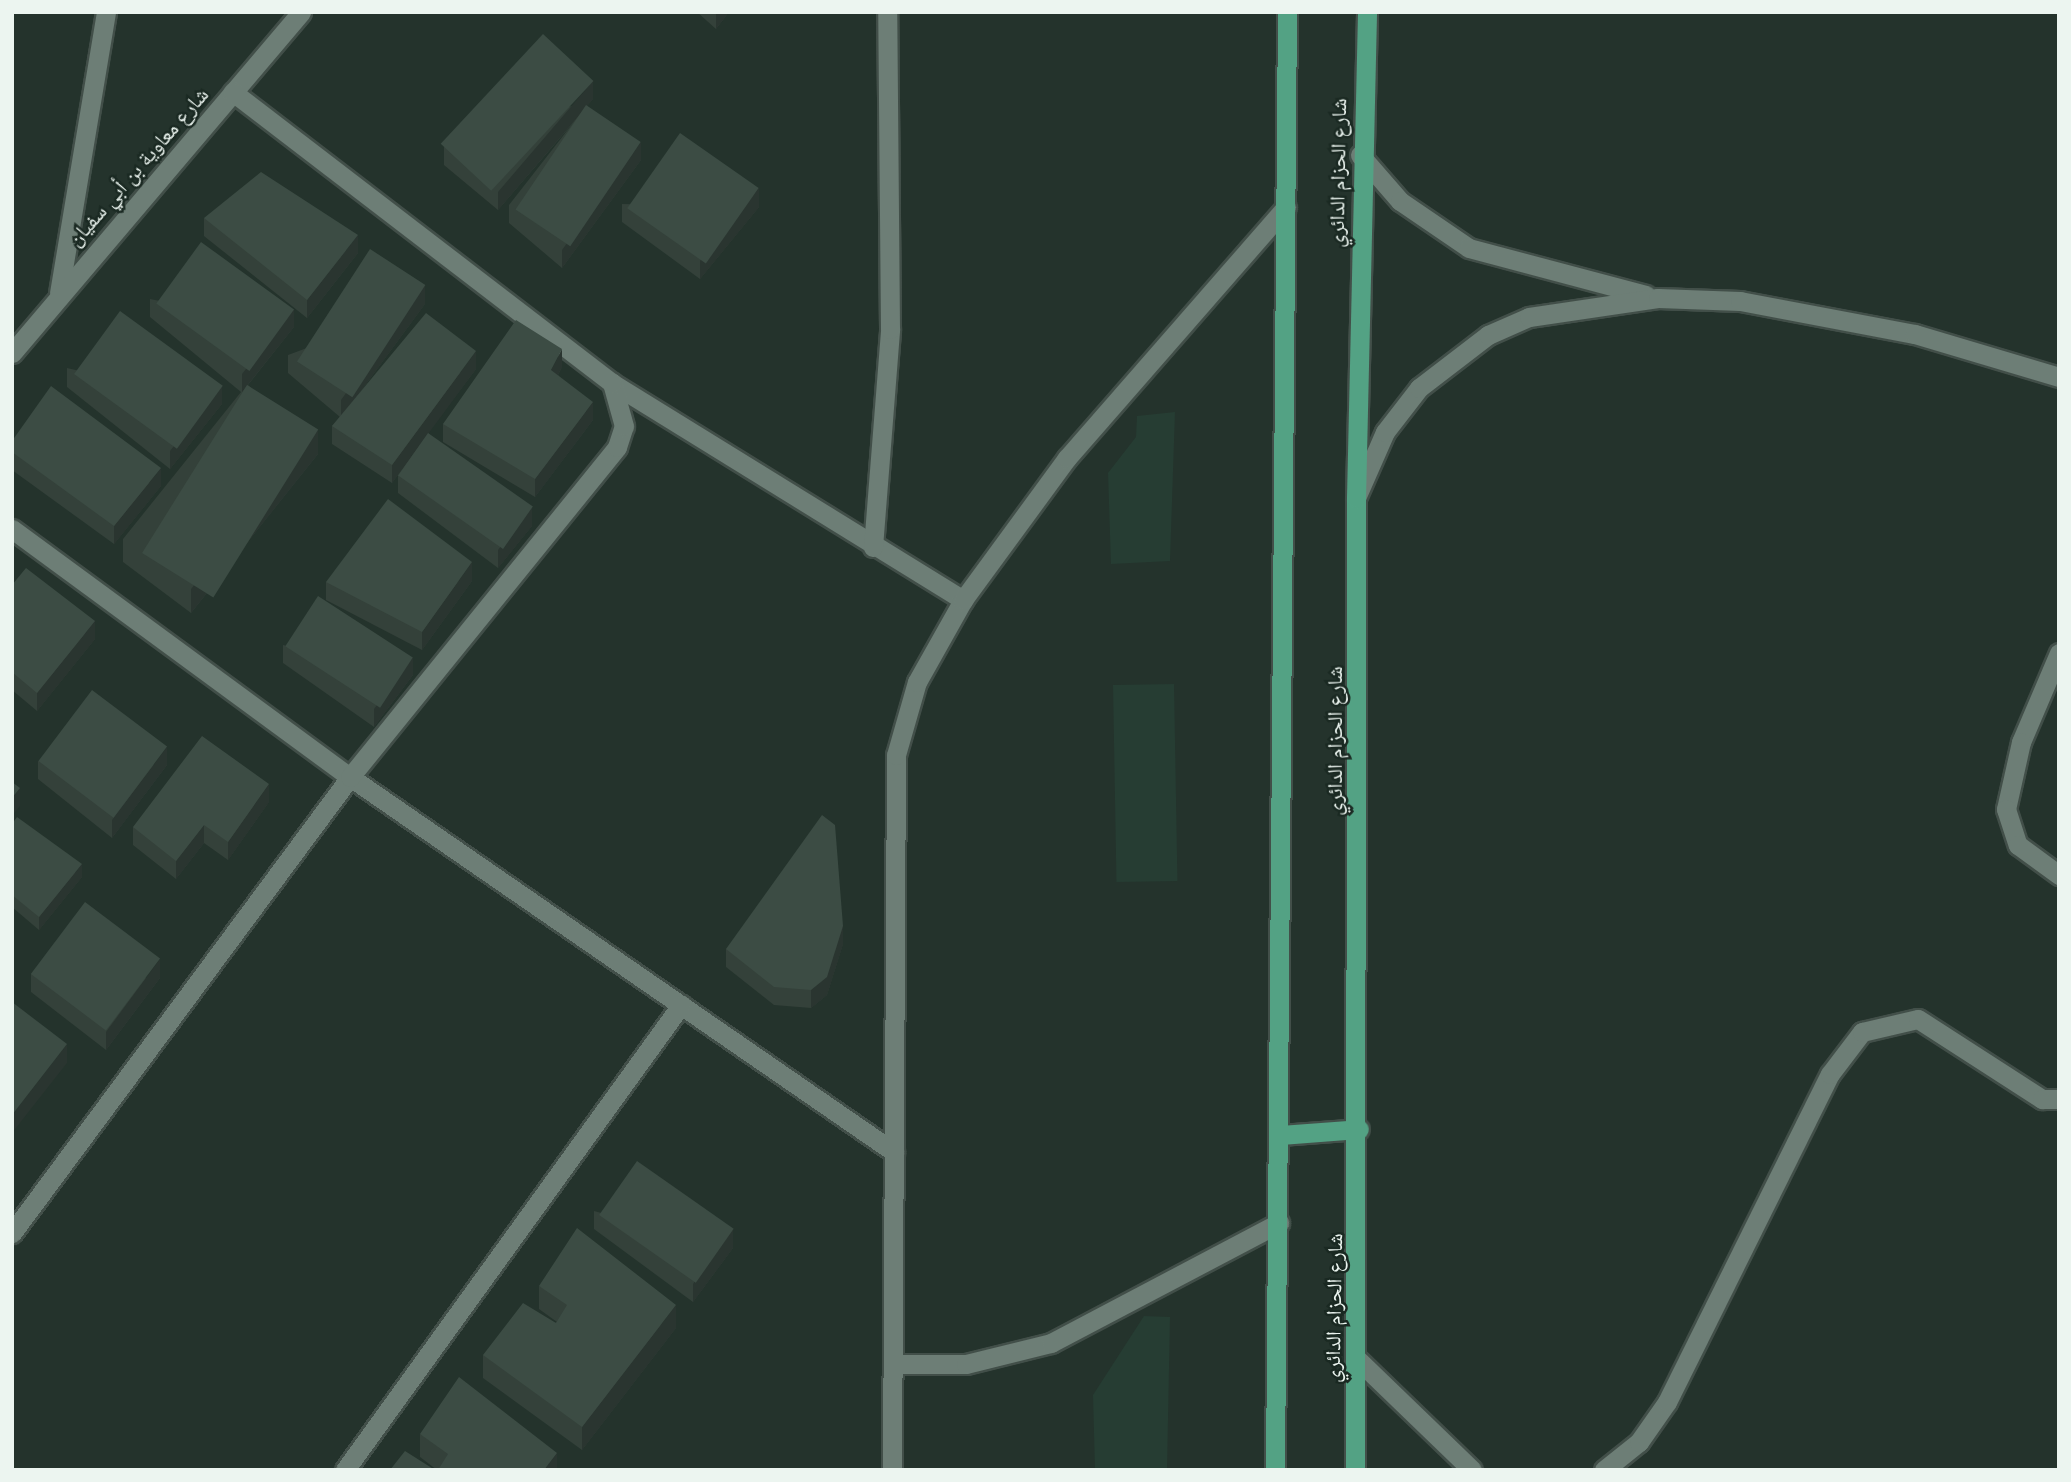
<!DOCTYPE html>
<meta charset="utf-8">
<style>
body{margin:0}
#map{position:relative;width:2071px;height:1482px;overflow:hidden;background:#24332c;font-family:"Space Grotesk","Noto Naskh Arabic",sans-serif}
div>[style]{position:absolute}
.built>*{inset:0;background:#263d33;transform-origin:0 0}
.roads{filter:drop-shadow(2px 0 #424f49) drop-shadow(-2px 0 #424f49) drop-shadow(0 2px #424f49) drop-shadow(0 -2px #424f49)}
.minor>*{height:19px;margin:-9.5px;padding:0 9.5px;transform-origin:9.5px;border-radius:9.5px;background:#6d7e76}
.primary>*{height:19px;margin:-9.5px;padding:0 9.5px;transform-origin:9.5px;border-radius:9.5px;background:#53a284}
.wall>*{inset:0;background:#34413a}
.shaded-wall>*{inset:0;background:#2a3530}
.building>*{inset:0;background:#3c4c44;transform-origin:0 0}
span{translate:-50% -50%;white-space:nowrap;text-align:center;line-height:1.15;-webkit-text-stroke:5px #1a2922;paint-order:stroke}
.street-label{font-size:21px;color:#ecf5f0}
.frame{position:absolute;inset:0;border:14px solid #ecf5f0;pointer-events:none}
</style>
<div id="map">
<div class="built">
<i style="clip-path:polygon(1175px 412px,1170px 561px,1111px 564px,1108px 473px,1136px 437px,1137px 416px)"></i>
<i style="left:1174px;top:684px;width:197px;height:61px;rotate:89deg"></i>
<i style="clip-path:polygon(1144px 1316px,1170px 1317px,1167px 1470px,1095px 1470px,1093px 1395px)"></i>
</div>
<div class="roads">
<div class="minor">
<i style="left:1360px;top:155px;width:61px;rotate:49deg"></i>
<i style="left:1400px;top:201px;width:83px;rotate:34.3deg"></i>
<i style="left:1469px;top:248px;width:183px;rotate:14.9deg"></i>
<i style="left:59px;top:293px;width:285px;rotate:-80.5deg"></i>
<i style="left:12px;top:353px;width:447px;rotate:-49.7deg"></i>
<i style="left:612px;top:383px;width:413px;rotate:31.7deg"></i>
<i style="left:1356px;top:498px;width:72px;rotate:-66.3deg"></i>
<i style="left:1385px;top:432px;width:56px;rotate:-52.3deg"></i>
<i style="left:1419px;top:388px;width:87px;rotate:-37.5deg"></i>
<i style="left:1488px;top:335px;width:45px;rotate:-23.7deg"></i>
<i style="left:1529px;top:317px;width:130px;rotate:-8.4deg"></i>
<i style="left:1658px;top:298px;width:82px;rotate:2.1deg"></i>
<i style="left:1740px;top:301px;width:178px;rotate:10.7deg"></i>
<i style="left:1915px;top:334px;width:150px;rotate:16.6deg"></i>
<i style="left:12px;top:529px;width:419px;rotate:36.3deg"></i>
<i style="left:350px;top:777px;width:661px;rotate:34.58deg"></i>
<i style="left:873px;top:547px;width:219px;rotate:-85.5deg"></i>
<i style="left:890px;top:329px;width:317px;rotate:-90.5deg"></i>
<i style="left:2059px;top:653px;width:97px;rotate:113.1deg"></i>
<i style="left:2021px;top:742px;width:69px;rotate:102.6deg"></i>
<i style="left:2006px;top:809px;width:38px;rotate:72deg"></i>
<i style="left:2018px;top:845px;width:51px;rotate:36.2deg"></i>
<i style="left:12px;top:1233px;width:568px;rotate:-53.45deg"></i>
<i style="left:350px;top:777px;width:424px;rotate:-51deg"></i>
<i style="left:617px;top:447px;width:22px;rotate:-72deg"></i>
<i style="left:624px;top:426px;width:45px;rotate:-105.6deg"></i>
<i style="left:612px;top:383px;width:478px;rotate:-142.5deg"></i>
<i style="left:1356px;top:1358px;width:161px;rotate:44deg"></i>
<i style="left:894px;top:1364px;width:72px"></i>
<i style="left:966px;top:1364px;width:88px;rotate:-13.9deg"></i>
<i style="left:1051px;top:1343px;width:258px;rotate:-27.8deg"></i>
<i style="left:345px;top:1470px;width:574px;rotate:-54.15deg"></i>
<i style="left:892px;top:1470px;width:715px;rotate:-89.68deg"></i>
<i style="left:896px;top:755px;width:76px;rotate:-74deg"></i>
<i style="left:917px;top:682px;width:94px;rotate:-60.7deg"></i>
<i style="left:963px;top:600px;width:176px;rotate:-53.8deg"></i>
<i style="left:1067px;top:458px;width:333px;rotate:-48.9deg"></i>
<i style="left:1604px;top:1470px;width:45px;rotate:-38.7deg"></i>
<i style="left:1639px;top:1442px;width:49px;rotate:-55deg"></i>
<i style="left:1667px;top:1402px;width:366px;rotate:-63.6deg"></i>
<i style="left:1830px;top:1074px;width:53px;rotate:-52.7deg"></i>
<i style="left:1862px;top:1032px;width:57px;rotate:-13.1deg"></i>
<i style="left:1918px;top:1019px;width:148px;rotate:32.8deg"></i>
<i style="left:2042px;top:1099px;width:17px"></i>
</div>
<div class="primary">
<i style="left:1280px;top:1135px;width:79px;rotate:-4.3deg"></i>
<i style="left:1275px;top:1470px;width:1458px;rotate:-89.53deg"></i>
<i style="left:1355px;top:1470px;width:972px;rotate:-89.94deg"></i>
<i style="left:1356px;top:498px;width:486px;rotate:-88.7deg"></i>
</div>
</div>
<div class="wall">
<i style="clip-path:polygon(697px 12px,729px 12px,716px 29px)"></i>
<i style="clip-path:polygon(593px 99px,587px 106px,641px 160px,562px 268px,509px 223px,509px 205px,573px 123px,498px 210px,444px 165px,444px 147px)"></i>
<i style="clip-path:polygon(622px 204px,759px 207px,700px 279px,622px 222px)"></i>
<i style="clip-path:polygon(204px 218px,358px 253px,307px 318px,204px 236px)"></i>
<i style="clip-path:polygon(150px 299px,294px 327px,248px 385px,318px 454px,191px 613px,123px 562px,123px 539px,241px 392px,150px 317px)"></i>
<i style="clip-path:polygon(425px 304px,358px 395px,476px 369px,428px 433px,532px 526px,498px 568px,398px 493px,398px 475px,419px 446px,392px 483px,332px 444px,332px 426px,340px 417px,288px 373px,288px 355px)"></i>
<i style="clip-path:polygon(562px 367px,558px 375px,593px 420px,535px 497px,443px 442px,443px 424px)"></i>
<i style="clip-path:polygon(67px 368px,222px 404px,170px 469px,67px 387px)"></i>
<i style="clip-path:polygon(12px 441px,161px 486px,114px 544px,12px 470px)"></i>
<i style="clip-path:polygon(472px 581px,422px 650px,326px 600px,326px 582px)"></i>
<i style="clip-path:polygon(12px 585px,95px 639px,37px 711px,12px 690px)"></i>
<i style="clip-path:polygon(283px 645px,413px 675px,374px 727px,283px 663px)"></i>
<i style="clip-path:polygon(38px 761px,167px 765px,112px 838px,38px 779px)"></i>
<i style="clip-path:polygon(269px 802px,228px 860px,204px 843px,176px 879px,133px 845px,133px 827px)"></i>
<i style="clip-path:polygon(12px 824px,82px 877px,39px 930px,12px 907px)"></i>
<i style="clip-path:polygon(843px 944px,827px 995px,811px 1008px,774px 1005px,726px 967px,726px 949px)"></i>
<i style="clip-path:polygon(31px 974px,160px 978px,106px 1050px,31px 992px)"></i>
<i style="clip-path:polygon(594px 1211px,733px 1248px,693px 1302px,594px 1229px)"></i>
<i style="clip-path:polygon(539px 1286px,676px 1328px,582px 1450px,483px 1378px,483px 1355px,557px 1322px,539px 1309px)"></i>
<i style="clip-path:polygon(420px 1434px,557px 1470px,437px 1470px,420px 1457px)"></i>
</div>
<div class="shaded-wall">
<i style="clip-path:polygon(716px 12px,729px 12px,716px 29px)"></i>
<i style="clip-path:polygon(593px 81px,593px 99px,498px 210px,498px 192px)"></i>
<i style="clip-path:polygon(641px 142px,641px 160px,562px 268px,562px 250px)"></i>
<i style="clip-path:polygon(759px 188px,759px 207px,700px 279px,700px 261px)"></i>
<i style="clip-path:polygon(358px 235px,358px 253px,307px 318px,307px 300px)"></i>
<i style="clip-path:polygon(425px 285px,425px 304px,341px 418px,341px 400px)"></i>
<i style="clip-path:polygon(294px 309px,294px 327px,242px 392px,242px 374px)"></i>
<i style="clip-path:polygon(562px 349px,562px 367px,551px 388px,551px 370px)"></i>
<i style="clip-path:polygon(476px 351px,476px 369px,392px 483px,392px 465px)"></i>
<i style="clip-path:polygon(222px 386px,222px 404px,170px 469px,170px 451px)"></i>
<i style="clip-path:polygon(593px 402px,593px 420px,535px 497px,535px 479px)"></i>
<i style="clip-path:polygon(318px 430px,318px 454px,191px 613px,191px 589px)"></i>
<i style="clip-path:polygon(161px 468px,161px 486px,114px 544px,114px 526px)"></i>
<i style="clip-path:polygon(532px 507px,532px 526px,498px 568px,498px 550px)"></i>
<i style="clip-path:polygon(472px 562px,472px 581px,422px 650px,422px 632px)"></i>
<i style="clip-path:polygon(95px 621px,95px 639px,37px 711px,37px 693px)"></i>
<i style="clip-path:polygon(413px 657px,413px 675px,374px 727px,374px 709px)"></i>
<i style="clip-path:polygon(167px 747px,167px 765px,112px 838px,112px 820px)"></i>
<i style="clip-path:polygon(269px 784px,269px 802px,228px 860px,228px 842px)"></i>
<i style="clip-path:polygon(20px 788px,20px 806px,12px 816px,12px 798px)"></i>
<i style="clip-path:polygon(204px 825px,204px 843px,176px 879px,176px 861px)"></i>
<i style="clip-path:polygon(82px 864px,82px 877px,39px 930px,39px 917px)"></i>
<i style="clip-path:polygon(843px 926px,843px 944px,827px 995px,811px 1008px,811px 990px)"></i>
<i style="clip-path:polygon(160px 959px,160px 978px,106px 1050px,106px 1032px)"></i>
<i style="clip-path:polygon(67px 1044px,67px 1063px,12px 1133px,12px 1115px)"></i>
<i style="clip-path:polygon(733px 1229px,733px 1248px,693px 1302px,693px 1284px)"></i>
<i style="clip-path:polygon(676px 1305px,676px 1328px,582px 1450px,582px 1427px)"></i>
<i style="clip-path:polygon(557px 1453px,557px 1470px,544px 1470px)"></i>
</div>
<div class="building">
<i style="left:543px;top:34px;width:69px;height:150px;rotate:43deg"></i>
<i style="left:586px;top:105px;width:66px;height:126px;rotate:34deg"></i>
<i style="left:680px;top:133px;width:96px;height:92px;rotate:35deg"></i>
<i style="clip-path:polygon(261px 172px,358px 235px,307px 300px,204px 218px)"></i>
<i style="left:201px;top:242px;width:115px;height:76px;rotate:36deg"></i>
<i style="left:370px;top:249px;width:66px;height:134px;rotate:33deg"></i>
<i style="left:120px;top:311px;width:127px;height:78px;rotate:36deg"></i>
<i style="clip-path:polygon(426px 313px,476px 351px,392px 465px,332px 426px)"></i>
<i style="clip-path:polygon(516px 320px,562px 349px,551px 370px,593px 402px,535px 479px,443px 424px)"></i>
<i style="left:247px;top:385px;width:84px;height:198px;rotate:32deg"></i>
<i style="clip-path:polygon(51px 386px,161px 468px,114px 526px,12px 452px,12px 441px)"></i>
<i style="left:428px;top:433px;width:128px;height:52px;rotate:35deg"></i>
<i style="clip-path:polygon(388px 499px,472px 562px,422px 632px,326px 582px)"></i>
<i style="clip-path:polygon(26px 568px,95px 621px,37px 693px,12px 672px,12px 585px)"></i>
<i style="left:318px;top:596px;width:113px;height:60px;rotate:33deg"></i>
<i style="left:92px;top:690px;width:94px;height:89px;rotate:37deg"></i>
<i style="clip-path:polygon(202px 736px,269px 784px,228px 842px,204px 825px,176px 861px,133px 827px)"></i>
<i style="clip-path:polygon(12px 782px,20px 788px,12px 798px)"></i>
<i style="clip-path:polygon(822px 815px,835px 825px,843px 926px,827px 977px,811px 990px,774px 987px,726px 949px)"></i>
<i style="clip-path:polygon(17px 817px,82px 864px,39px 917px,12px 895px,12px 824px)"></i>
<i style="left:85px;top:902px;width:94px;height:90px;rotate:37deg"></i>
<i style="clip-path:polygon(12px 1002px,67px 1044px,12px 1115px)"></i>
<i style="left:637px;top:1161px;width:118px;height:66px;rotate:35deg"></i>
<i style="clip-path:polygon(577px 1228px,676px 1305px,582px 1427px,483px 1355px,523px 1303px,556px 1323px,567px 1305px,539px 1286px)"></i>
<i style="clip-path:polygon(459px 1377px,557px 1453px,544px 1470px,438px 1470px,448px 1454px,420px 1434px)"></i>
<i style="clip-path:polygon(405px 1451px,435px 1470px,390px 1470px)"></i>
</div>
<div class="street-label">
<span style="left:138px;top:167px;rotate:-49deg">شارع معاوية بن أبي سفيان</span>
<span style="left:1338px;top:173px;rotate:-89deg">شارع الحزام الدائري</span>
<span style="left:1335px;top:741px;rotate:-90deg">شارع الحزام الدائري</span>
<span style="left:1334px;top:1308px;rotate:-89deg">شارع الحزام الدائري</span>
</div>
<div class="frame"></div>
</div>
